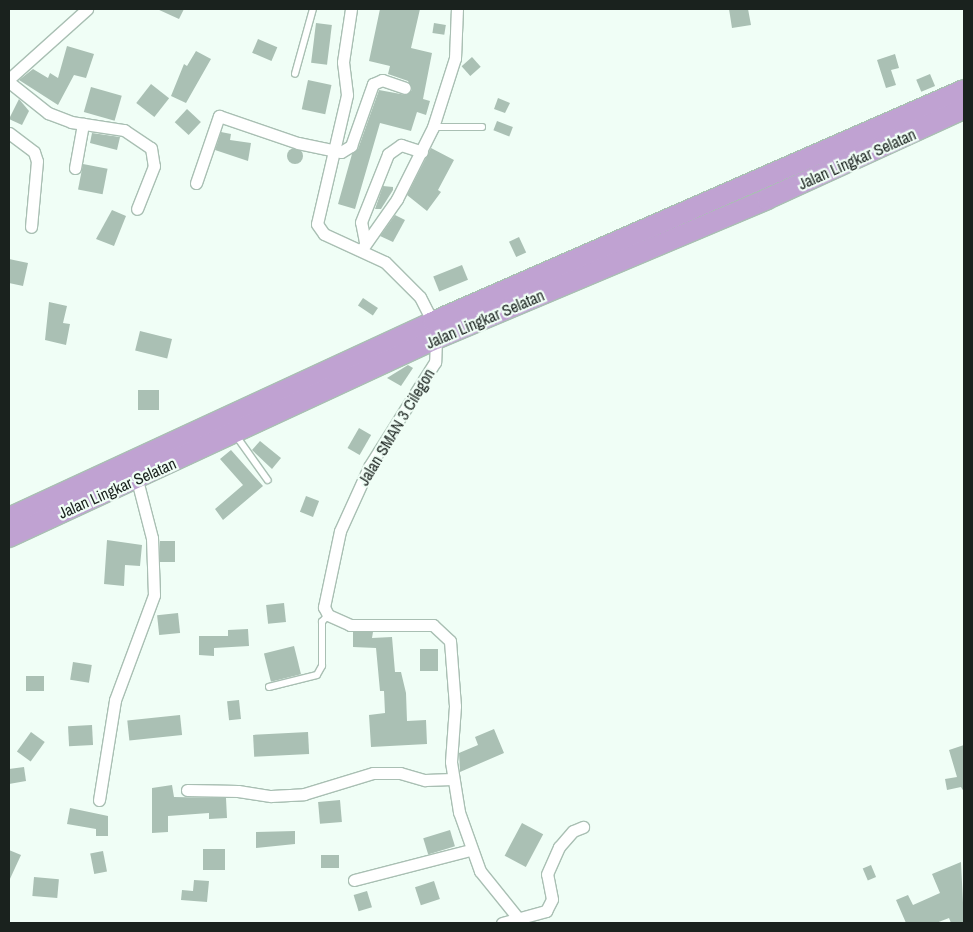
<!DOCTYPE html>
<style>
body{margin:0}
#map{position:relative;width:973px;height:932px;overflow:hidden;background:#f0fef6;font-family:"Archivo Narrow",sans-serif}
div>[style]{position:absolute}
.building>*{inset:0;background:#aac0b4;transform-origin:0 0}
.round{border-radius:50%}
.roads{filter:drop-shadow(1px 0 #a9bfb3) drop-shadow(-1px 0 #a9bfb3) drop-shadow(0 1px #a9bfb3) drop-shadow(0 -1px #a9bfb3)}
.service>*{height:5.5px;margin:-2.75px;padding:0 2.75px;transform-origin:2.75px;border-radius:2.75px;background:#fff}
.minor>*{height:11px;margin:-5.5px;padding:0 5.5px;transform-origin:5.5px;border-radius:5.5px;background:#fff}
.trunk>*{height:20px;margin:-10px;padding:0 10px;transform-origin:10px;border-radius:10px;background:#c0a2d2}
span{translate:-50% -50%;white-space:nowrap;text-align:center;line-height:1.15;-webkit-text-stroke:4.5px #f0fef6;paint-order:stroke}
.street-label{font-size:16px;color:#1a221e}
.frame{position:absolute;inset:0;border:10px solid #1a221e;pointer-events:none}
</style>
<div id="map">
<div class="building">
<i style="clip-path:polygon(157px 9px,184px 9px,179px 19px)"></i>
<i style="clip-path:polygon(380px 9px,420px 9px,411px 48px,432px 53px,423px 99px,430px 101px,426px 115px,417px 112px,411px 131px,380px 123px,355px 209px,338px 204px,352px 154px,358px 149px,379px 90px,406px 95px,412px 90px,408px 81px,388px 74px,390px 66px,369px 61px)"></i>
<i style="clip-path:polygon(729px 9px,748px 9px,751px 25px,732px 28px)"></i>
<i style="left:316px;top:23px;width:16px;height:40px;rotate:7deg"></i>
<i style="left:434px;top:23px;width:12px;height:10px;rotate:9deg"></i>
<i style="left:258px;top:39px;width:21px;height:15px;rotate:23deg"></i>
<i style="clip-path:polygon(67px 46px,94px 54px,86px 78px,74px 75px,58px 105px,19px 80px,33px 69px,48px 78px,50px 73px,58px 78px)"></i>
<i style="clip-path:polygon(196px 51px,211px 59px,186px 103px,171px 96px,184px 64px,187px 66px)"></i>
<i style="clip-path:polygon(895px 54px,899px 68px,891px 70px,896px 85px,886px 88px,877px 60px)"></i>
<i style="left:472px;top:57px;width:13px;height:14px;rotate:48deg"></i>
<i style="left:930px;top:74px;width:13px;height:15px;rotate:67deg"></i>
<i style="left:308px;top:80px;width:24px;height:30px;rotate:12deg"></i>
<i style="left:151px;top:84px;width:23px;height:24px;rotate:38deg"></i>
<i style="left:91px;top:87px;width:32px;height:26px;rotate:16deg"></i>
<i style="clip-path:polygon(498px 98px,510px 103px,505px 113px,494px 109px)"></i>
<i style="clip-path:polygon(19px 99px,29px 111px,22px 125px,9px 119px)"></i>
<i style="left:187px;top:109px;width:19px;height:18px;rotate:43deg"></i>
<i style="left:497px;top:121px;width:17px;height:10px;rotate:21deg"></i>
<i style="clip-path:polygon(221px 132px,231px 134px,230px 140px,251px 143px,248px 161px,215px 150px)"></i>
<i style="clip-path:polygon(92px 133px,120px 137px,117px 150px,90px 143px)"></i>
<i class="round" style="left:287px;top:148px;width:16px;height:16px"></i>
<i style="clip-path:polygon(431px 148px,454px 160px,438px 190px,441px 192px,427px 211px,407px 195px)"></i>
<i style="left:83px;top:164px;width:25px;height:26px;rotate:11deg"></i>
<i style="clip-path:polygon(383px 186px,393px 187px,393px 190px,381px 209px,375px 209px)"></i>
<i style="clip-path:polygon(112px 210px,126px 216px,114px 246px,96px 239px)"></i>
<i style="clip-path:polygon(395px 215px,405px 220px,393px 242px,380px 236px)"></i>
<i style="left:519px;top:237px;width:17px;height:11px;rotate:65deg"></i>
<i style="clip-path:polygon(9px 259px,28px 263px,23px 286px,9px 283px)"></i>
<i style="left:462px;top:265px;width:16px;height:31px;rotate:68deg"></i>
<i style="left:363px;top:298px;width:18px;height:9px;rotate:34deg"></i>
<i style="clip-path:polygon(49px 302px,67px 306px,63px 323px,70px 324px,66px 345px,45px 340px)"></i>
<i style="left:140px;top:331px;width:33px;height:20px;rotate:14deg"></i>
<i style="clip-path:polygon(408px 365px,413px 368px,401px 386px,387px 378px)"></i>
<i style="left:159px;top:390px;width:20px;height:21px;rotate:90deg"></i>
<i style="left:359px;top:428px;width:14px;height:23px;rotate:30deg"></i>
<i style="clip-path:polygon(260px 441px,281px 458px,272px 469px,252px 450px)"></i>
<i style="clip-path:polygon(231px 450px,263px 486px,223px 520px,215px 509px,243px 485px,220px 459px)"></i>
<i style="left:306px;top:496px;width:14px;height:17px;rotate:21deg"></i>
<i style="clip-path:polygon(107px 540px,142px 545px,140px 566px,125px 565px,124px 586px,104px 584px)"></i>
<i style="left:175px;top:541px;width:21px;height:15px;rotate:90deg"></i>
<i style="left:284px;top:603px;width:19px;height:18px;rotate:84deg"></i>
<i style="left:178px;top:613px;width:20px;height:21px;rotate:84deg"></i>
<i style="clip-path:polygon(248px 629px,249px 646px,214px 648px,214px 656px,199px 655px,199px 636px,228px 636px,228px 630px)"></i>
<i style="clip-path:polygon(353px 632px,373px 632px,372px 638px,392px 637px,395px 672px,401px 672px,406px 693px,407px 721px,426px 720px,427px 744px,371px 747px,369px 715px,385px 713px,384px 691px,380px 691px,376px 648px,353px 647px)"></i>
<i style="left:294px;top:646px;width:29px;height:31px;rotate:76deg"></i>
<i style="left:420px;top:649px;width:18px;height:22px"></i>
<i style="left:73px;top:662px;width:19px;height:18px;rotate:9deg"></i>
<i style="left:44px;top:676px;width:15px;height:18px;rotate:90deg"></i>
<i style="left:239px;top:700px;width:19px;height:12px;rotate:84deg"></i>
<i style="left:180px;top:715px;width:20px;height:53px;rotate:84deg"></i>
<i style="left:92px;top:725px;width:20px;height:24px;rotate:87deg"></i>
<i style="clip-path:polygon(494px 729px,504px 753px,460px 772px,459px 753px,478px 745px,475px 737px)"></i>
<i style="left:31px;top:732px;width:17px;height:24px;rotate:36deg"></i>
<i style="left:308px;top:732px;width:22px;height:55px;rotate:87deg"></i>
<i style="clip-path:polygon(964px 745px,964px 792px,961px 787px,947px 790px,945px 779px,957px 777px,949px 750px)"></i>
<i style="clip-path:polygon(24px 767px,26px 781px,9px 784px,9px 769px)"></i>
<i style="clip-path:polygon(172px 785px,174px 797px,226px 798px,227px 818px,209px 819px,209px 813px,168px 816px,168px 832px,152px 833px,152px 788px)"></i>
<i style="left:340px;top:800px;width:22px;height:22px;rotate:85deg"></i>
<i style="clip-path:polygon(70px 808px,108px 816px,108px 836px,96px 836px,96px 829px,67px 824px)"></i>
<i style="left:522px;top:823px;width:24px;height:37px;rotate:28deg"></i>
<i style="left:450px;top:830px;width:17px;height:28px;rotate:73deg"></i>
<i style="clip-path:polygon(295px 831px,295px 844px,256px 848px,256px 832px)"></i>
<i style="left:203px;top:849px;width:22px;height:21px"></i>
<i style="clip-path:polygon(9px 850px,21px 855px,9px 881px)"></i>
<i style="left:103px;top:851px;width:21px;height:13px;rotate:79deg"></i>
<i style="left:339px;top:855px;width:13px;height:18px;rotate:90deg"></i>
<i style="clip-path:polygon(961px 862px,964px 923px,951px 923px,949px 918px,936px 923px,906px 923px,896px 900px,908px 895px,913px 905px,940px 893px,932px 874px)"></i>
<i style="left:871px;top:865px;width:13px;height:9px;rotate:67deg"></i>
<i style="left:34px;top:877px;width:25px;height:19px;rotate:5deg"></i>
<i style="clip-path:polygon(194px 880px,209px 881px,207px 902px,181px 900px,182px 890px,193px 891px)"></i>
<i style="left:434px;top:881px;width:19px;height:20px;rotate:72deg"></i>
<i style="left:367px;top:891px;width:17px;height:14px;rotate:73deg"></i>
</div>
<div class="roads">
<div class="service">
<i style="left:295px;top:74px;width:67px;rotate:-74.5deg"></i>
<i style="left:433px;top:127px;width:49px"></i>
<i style="left:236px;top:435px;width:55px;rotate:54.6deg"></i>
<i style="left:269px;top:687px;width:49px;rotate:-14deg"></i>
<i style="left:317px;top:675px;width:10px;rotate:-61deg"></i>
<i style="left:322px;top:666px;width:44px;rotate:-90deg"></i>
<i style="left:322px;top:622px;width:9px;rotate:-49deg"></i>
</div>
<div class="minor">
<i style="left:351px;top:9px;width:54px;rotate:98.6deg"></i>
<i style="left:343px;top:62px;width:33px;rotate:83deg"></i>
<i style="left:347px;top:95px;width:132px;rotate:103.1deg"></i>
<i style="left:317px;top:224px;width:12px;rotate:55deg"></i>
<i style="left:324px;top:234px;width:67px;rotate:24.7deg"></i>
<i style="left:385px;top:262px;width:49px;rotate:45deg"></i>
<i style="left:420px;top:297px;width:28px;rotate:63deg"></i>
<i style="left:9px;top:79px;width:105px;rotate:-41.9deg"></i>
<i style="left:9px;top:82px;width:50px;rotate:38.5deg"></i>
<i style="left:48px;top:113px;width:25px;rotate:21deg"></i>
<i style="left:71px;top:122px;width:54px;rotate:8.6deg"></i>
<i style="left:124px;top:130px;width:32px;rotate:34deg"></i>
<i style="left:151px;top:148px;width:18px;rotate:81deg"></i>
<i style="left:154px;top:166px;width:46px;rotate:111.6deg"></i>
<i style="left:9px;top:133px;width:31px;rotate:37deg"></i>
<i style="left:34px;top:152px;width:9px;rotate:72deg"></i>
<i style="left:37px;top:161px;width:66px;rotate:95.2deg"></i>
<i style="left:75px;top:168px;width:45px;rotate:-79.7deg"></i>
<i style="left:196px;top:183px;width:71px;rotate:-71.1deg"></i>
<i style="left:219px;top:116px;width:83px;rotate:18.9deg"></i>
<i style="left:298px;top:143px;width:44px;rotate:11.8deg"></i>
<i style="left:341px;top:152px;width:12px;rotate:-31deg"></i>
<i style="left:351px;top:146px;width:66px;rotate:-70.5deg"></i>
<i style="left:373px;top:84px;width:10px;rotate:-24deg"></i>
<i style="left:382px;top:80px;width:24px;rotate:19deg"></i>
<i style="left:365px;top:242px;width:20px;rotate:-101deg"></i>
<i style="left:361px;top:222px;width:73px;rotate:-68.3deg"></i>
<i style="left:388px;top:154px;width:16px;rotate:-35deg"></i>
<i style="left:401px;top:145px;width:22px;rotate:18deg"></i>
<i style="left:362px;top:249px;width:61px;rotate:-55deg"></i>
<i style="left:397px;top:199px;width:80px;rotate:-63.4deg"></i>
<i style="left:433px;top:127px;width:72px;rotate:-72.3deg"></i>
<i style="left:455px;top:58px;width:49px;rotate:-87.7deg"></i>
<i style="left:436px;top:339px;width:23px;rotate:92deg"></i>
<i style="left:435px;top:362px;width:124px;rotate:122.2deg"></i>
<i style="left:369px;top:467px;width:70px;rotate:114.4deg"></i>
<i style="left:340px;top:531px;width:78px;rotate:101.9deg"></i>
<i style="left:324px;top:607px;width:9px;rotate:63deg"></i>
<i style="left:328px;top:615px;width:24px;rotate:24deg"></i>
<i style="left:350px;top:625px;width:83px"></i>
<i style="left:433px;top:625px;width:23px;rotate:43deg"></i>
<i style="left:450px;top:641px;width:65px;rotate:85.6deg"></i>
<i style="left:455px;top:706px;width:56px;rotate:94.1deg"></i>
<i style="left:451px;top:762px;width:51px;rotate:80.9deg"></i>
<i style="left:459px;top:812px;width:63px;rotate:70.4deg"></i>
<i style="left:480px;top:871px;width:67px;rotate:51.1deg"></i>
<i style="left:187px;top:790px;width:51px;rotate:1.1deg"></i>
<i style="left:238px;top:791px;width:33px;rotate:9deg"></i>
<i style="left:271px;top:796px;width:33px;rotate:-3deg"></i>
<i style="left:304px;top:794px;width:72px;rotate:-16.9deg"></i>
<i style="left:373px;top:773px;width:27px"></i>
<i style="left:400px;top:773px;width:26px;rotate:16deg"></i>
<i style="left:425px;top:780px;width:27px;rotate:-2deg"></i>
<i style="left:99px;top:800px;width:101px;rotate:-80.9deg"></i>
<i style="left:115px;top:700px;width:112px;rotate:-69.6deg"></i>
<i style="left:154px;top:595px;width:57px;rotate:-92deg"></i>
<i style="left:152px;top:538px;width:60px;rotate:-104.5deg"></i>
<i style="left:354px;top:880px;width:120px;rotate:-14.5deg"></i>
<i style="left:502px;top:923px;width:46px;rotate:-15.3deg"></i>
<i style="left:546px;top:911px;width:13px;rotate:-63deg"></i>
<i style="left:552px;top:899px;width:25px;rotate:-101deg"></i>
<i style="left:547px;top:874px;width:30px;rotate:-66deg"></i>
<i style="left:559px;top:847px;width:21px;rotate:-49deg"></i>
<i style="left:573px;top:831px;width:11px;rotate:-22deg"></i>
</div>
<div class="trunk">
<i style="left:9px;top:518px;width:467px;rotate:-24.8deg"></i>
<i style="left:433px;top:322px;width:579px;rotate:-23.6deg"></i>
<i style="left:9px;top:537px;width:471px;rotate:-24.9deg"></i>
<i style="left:436px;top:339px;width:359px;rotate:-22.9deg"></i>
<i style="left:767px;top:199px;width:217px;rotate:-24.6deg"></i>
</div>
</div>
<div class="street-label">
<span style="left:857px;top:159px;rotate:-24deg">Jalan Lingkar Selatan</span>
<span style="left:485px;top:319px;rotate:-23deg">Jalan Lingkar Selatan</span>
<span style="left:396px;top:427px;rotate:-59deg">Jalan SMAN 3 Cilegon</span>
<span style="left:117px;top:488px;rotate:-24deg">Jalan Lingkar Selatan</span>
</div>
<div class="frame"></div>
</div>
